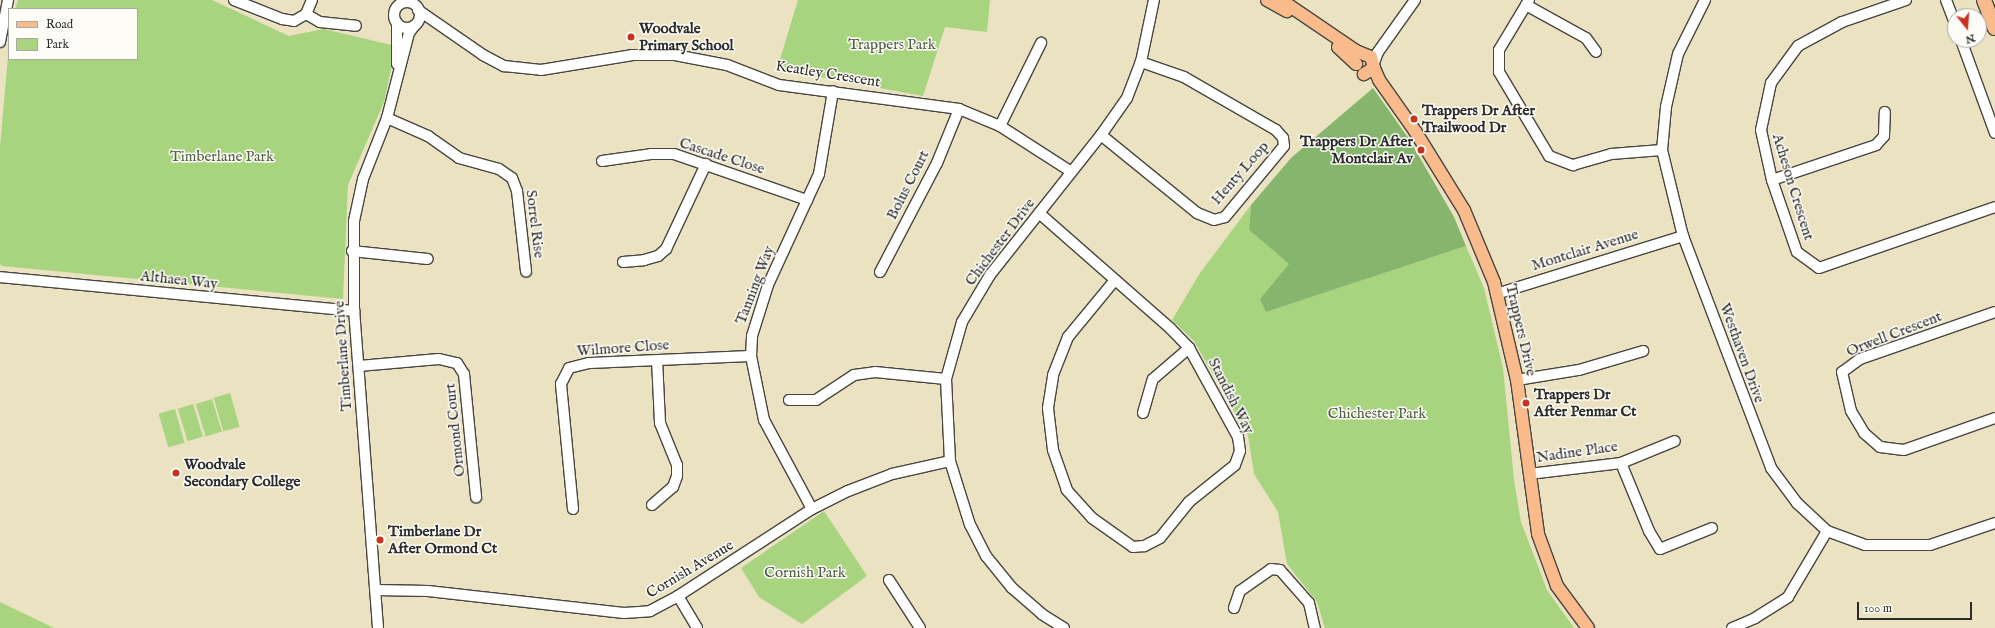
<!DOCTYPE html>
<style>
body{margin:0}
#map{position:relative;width:1995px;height:628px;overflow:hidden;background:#eae2c0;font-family:"IM FELL English",serif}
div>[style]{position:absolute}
.green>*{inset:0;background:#a8d480;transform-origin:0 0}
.forest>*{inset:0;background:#86b66e}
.roads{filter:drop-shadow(1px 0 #484641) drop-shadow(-1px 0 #484641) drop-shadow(0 1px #484641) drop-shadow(0 -1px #484641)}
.minor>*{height:10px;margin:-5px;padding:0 5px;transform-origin:5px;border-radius:5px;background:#fff}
.minor>.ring{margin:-5px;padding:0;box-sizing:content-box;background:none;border:10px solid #fff;border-radius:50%}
.major>*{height:12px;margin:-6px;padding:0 6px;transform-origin:6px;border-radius:6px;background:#fabb8c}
.highway>*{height:14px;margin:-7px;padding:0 7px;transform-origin:7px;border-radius:7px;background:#fabb8c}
.dots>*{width:11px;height:11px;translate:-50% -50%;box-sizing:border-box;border:2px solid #fdfcf7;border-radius:50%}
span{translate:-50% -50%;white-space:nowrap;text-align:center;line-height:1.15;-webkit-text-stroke:3px #fdfcf7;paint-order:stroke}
.poi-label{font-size:15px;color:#2b2b2b;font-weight:700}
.left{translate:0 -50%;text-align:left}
.right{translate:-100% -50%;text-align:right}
.park-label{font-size:15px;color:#505e44}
.street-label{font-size:15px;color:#2b2b2b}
.legend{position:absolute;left:8px;top:8px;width:130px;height:52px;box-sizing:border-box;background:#fdfcf7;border:1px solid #a9a8a5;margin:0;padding:5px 7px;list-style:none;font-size:12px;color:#2b2b2b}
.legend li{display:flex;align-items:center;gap:8px;height:20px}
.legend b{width:20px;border:1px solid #a9a8a5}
.north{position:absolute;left:1947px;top:8px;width:40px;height:40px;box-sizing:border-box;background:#fdfcf7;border:1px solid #a9a8a5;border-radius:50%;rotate:163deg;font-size:11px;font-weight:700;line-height:16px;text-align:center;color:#2b2b2b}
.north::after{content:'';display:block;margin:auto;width:14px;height:18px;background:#c8321e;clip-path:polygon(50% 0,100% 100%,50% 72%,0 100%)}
.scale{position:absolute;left:1857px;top:602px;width:115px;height:18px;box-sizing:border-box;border:2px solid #2b2b2b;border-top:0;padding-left:5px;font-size:12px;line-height:14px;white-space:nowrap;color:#2b2b2b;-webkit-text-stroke:3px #fdfcf7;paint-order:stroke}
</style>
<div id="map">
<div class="green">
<i style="clip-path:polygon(18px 0,212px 0,289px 36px,324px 29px,396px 46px,384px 102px,348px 185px,343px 299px,2px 266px,0 264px,0 147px,9px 44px,9px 59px,137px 59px,137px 9px,15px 9px)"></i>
<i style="clip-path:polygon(798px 0,990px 0,987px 32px,945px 27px,923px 96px,777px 69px)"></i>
<i style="clip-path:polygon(1251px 205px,1249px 230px,1289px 264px,1266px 312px,1466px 246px,1484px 288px,1503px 368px,1514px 480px,1521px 522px,1547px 590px,1574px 628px,1325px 628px,1317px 602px,1287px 564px,1278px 512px,1254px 474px,1248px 435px,1194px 341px,1172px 320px,1200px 273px)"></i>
<i style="left:230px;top:393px;width:35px;height:17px;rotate:74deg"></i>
<i style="left:212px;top:399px;width:34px;height:17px;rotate:73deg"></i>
<i style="left:193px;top:404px;width:34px;height:16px;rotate:73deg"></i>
<i style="left:175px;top:409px;width:35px;height:17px;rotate:74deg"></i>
<i style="clip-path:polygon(824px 511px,867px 576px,802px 624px,759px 597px,741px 568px)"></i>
<i style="clip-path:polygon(0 602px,54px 628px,0 628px)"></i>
</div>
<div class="forest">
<i style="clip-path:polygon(1373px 88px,1409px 139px,1454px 217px,1466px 246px,1266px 312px,1260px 299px,1289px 264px,1249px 230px,1251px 205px,1291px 158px)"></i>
</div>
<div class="roads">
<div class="minor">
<i style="left:234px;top:0;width:52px;rotate:21.6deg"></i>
<i style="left:282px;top:19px;width:12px;rotate:9deg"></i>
<i style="left:294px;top:21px;width:14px;rotate:-30deg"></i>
<i style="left:306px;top:14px;width:15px;rotate:-67deg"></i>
<i style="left:1529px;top:0;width:58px;rotate:121deg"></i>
<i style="left:1499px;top:50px;width:22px;rotate:90deg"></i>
<i style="left:1499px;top:72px;width:98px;rotate:59.2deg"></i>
<i style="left:1549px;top:156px;width:26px;rotate:21deg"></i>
<i style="left:1573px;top:165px;width:40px;rotate:-16deg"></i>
<i style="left:1611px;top:154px;width:51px;rotate:-4.5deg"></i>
<i style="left:1705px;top:0;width:60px;rotate:116.6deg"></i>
<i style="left:1678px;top:54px;width:54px;rotate:102.8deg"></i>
<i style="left:1666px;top:107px;width:43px;rotate:95.3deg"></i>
<i style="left:1662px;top:150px;width:89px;rotate:76.3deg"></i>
<i style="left:1683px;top:236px;width:248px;rotate:69.2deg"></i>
<i style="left:1771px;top:468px;width:44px;rotate:53.4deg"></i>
<i style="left:1797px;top:503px;width:41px;rotate:43deg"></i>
<i style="left:1827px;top:531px;width:40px;rotate:20.2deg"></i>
<i style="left:1865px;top:545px;width:65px"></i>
<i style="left:1930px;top:545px;width:69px;rotate:-18.7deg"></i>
<i style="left:1906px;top:0;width:68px;rotate:161deg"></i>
<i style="left:1842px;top:22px;width:50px;rotate:151.4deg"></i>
<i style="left:1798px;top:46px;width:46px;rotate:126.1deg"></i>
<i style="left:1771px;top:83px;width:48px;rotate:102deg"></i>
<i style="left:1761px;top:130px;width:51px;rotate:77.6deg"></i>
<i style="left:1772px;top:180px;width:76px;rotate:70.9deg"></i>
<i style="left:1797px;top:252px;width:27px;rotate:36deg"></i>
<i style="left:1819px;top:268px;width:186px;rotate:-19.1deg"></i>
<i style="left:1946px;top:0;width:26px;rotate:69deg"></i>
<i class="ring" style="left:394px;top:2px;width:16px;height:16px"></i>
<i style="left:1526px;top:5px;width:68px;rotate:28.8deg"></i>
<i style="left:1586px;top:38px;width:17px;rotate:54deg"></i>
<i style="left:418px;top:10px;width:79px;rotate:34.7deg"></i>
<i style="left:483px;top:55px;width:24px;rotate:28deg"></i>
<i style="left:504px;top:66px;width:37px;rotate:6deg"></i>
<i style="left:541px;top:70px;width:93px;rotate:-9.3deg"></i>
<i style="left:633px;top:55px;width:42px"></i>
<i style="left:675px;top:55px;width:53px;rotate:10.9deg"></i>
<i style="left:727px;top:65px;width:56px;rotate:21deg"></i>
<i style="left:779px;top:85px;width:182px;rotate:7.6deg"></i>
<i style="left:959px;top:109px;width:44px;rotate:22.5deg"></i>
<i style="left:1000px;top:126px;width:83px;rotate:32.7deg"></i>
<i style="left:306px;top:14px;width:16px;rotate:30deg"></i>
<i style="left:320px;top:22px;width:36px;rotate:6deg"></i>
<i style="left:397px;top:23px;width:41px;rotate:90deg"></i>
<i style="left:1961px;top:40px;width:99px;rotate:69.9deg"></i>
<i style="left:0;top:42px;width:43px;rotate:-79.2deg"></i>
<i style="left:1374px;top:63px;width:12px;rotate:-70deg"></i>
<i style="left:1378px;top:52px;width:64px;rotate:-54.6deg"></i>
<i style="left:387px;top:118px;width:45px;rotate:23.7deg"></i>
<i style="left:428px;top:136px;width:38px;rotate:35deg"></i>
<i style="left:459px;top:158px;width:41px;rotate:15.4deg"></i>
<i style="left:499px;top:169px;width:16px;rotate:35deg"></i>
<i style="left:512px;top:178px;width:14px;rotate:69deg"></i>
<i style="left:517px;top:191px;width:81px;rotate:83.6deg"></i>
<i style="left:1000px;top:126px;width:93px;rotate:-63.7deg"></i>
<i style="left:1101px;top:135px;width:124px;rotate:39.1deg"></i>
<i style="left:1197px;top:213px;width:18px;rotate:22deg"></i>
<i style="left:1214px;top:220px;width:11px;rotate:-15deg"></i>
<i style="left:1225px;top:217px;width:92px;rotate:-50.3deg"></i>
<i style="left:1284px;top:146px;width:8px;rotate:-97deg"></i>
<i style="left:1283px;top:138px;width:11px;rotate:-131deg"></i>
<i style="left:1276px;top:130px;width:106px;rotate:-150.1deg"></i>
<i style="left:1184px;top:77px;width:46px;rotate:-160.8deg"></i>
<i style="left:602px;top:161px;width:49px;rotate:-8.1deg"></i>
<i style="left:651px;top:154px;width:23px"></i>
<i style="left:674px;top:154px;width:141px;rotate:19.1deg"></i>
<i style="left:1772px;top:180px;width:110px;rotate:-18.6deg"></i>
<i style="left:1876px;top:145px;width:12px;rotate:-48deg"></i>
<i style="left:1884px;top:136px;width:24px;rotate:-88deg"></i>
<i style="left:1039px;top:213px;width:174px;rotate:41.3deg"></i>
<i style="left:1170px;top:328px;width:28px;rotate:46deg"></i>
<i style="left:1189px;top:348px;width:102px;rotate:61.2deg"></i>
<i style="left:1238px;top:437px;width:14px;rotate:82deg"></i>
<i style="left:1240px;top:451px;width:15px;rotate:110deg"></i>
<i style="left:1235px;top:465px;width:59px;rotate:141.2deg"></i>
<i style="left:1189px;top:502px;width:46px;rotate:128.9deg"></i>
<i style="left:1160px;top:538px;width:18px;rotate:153deg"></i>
<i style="left:1144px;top:546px;width:11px;rotate:175deg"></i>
<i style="left:1133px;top:547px;width:50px;rotate:-144.7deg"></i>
<i style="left:1092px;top:518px;width:38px;rotate:-132deg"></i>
<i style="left:1067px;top:490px;width:42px;rotate:-109.3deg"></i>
<i style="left:1053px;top:450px;width:42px;rotate:-96.8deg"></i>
<i style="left:1048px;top:408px;width:33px;rotate:-81deg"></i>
<i style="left:1053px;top:375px;width:41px;rotate:-68.5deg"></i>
<i style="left:1068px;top:337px;width:74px;rotate:-50.5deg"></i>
<i style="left:352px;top:251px;width:76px;rotate:6deg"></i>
<i style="left:623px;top:262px;width:21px;rotate:-5deg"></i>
<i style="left:644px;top:260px;width:15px;rotate:-16deg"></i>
<i style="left:658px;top:256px;width:11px;rotate:-41deg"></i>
<i style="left:666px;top:249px;width:94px;rotate:-64.8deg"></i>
<i style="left:880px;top:272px;width:123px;rotate:-62.4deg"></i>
<i style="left:937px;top:163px;width:58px;rotate:-67.8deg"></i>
<i style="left:0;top:277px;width:356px;rotate:5.5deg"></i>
<i style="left:1496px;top:294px;width:196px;rotate:-17.2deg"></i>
<i style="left:1995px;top:312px;width:143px;rotate:160.8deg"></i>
<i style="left:1860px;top:359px;width:22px;rotate:144deg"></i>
<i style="left:1842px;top:372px;width:40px;rotate:77deg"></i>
<i style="left:1851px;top:411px;width:26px;rotate:59deg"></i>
<i style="left:1864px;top:433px;width:21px;rotate:41deg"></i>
<i style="left:1880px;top:447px;width:24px;rotate:7deg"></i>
<i style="left:1904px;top:450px;width:96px;rotate:-19.4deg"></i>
<i style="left:359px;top:366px;width:80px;rotate:-5deg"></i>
<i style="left:439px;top:359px;width:18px;rotate:13deg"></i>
<i style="left:457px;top:363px;width:13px;rotate:58deg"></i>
<i style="left:464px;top:374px;width:124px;rotate:84.4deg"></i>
<i style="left:1517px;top:380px;width:63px;rotate:-9.2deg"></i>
<i style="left:1579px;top:370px;width:67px;rotate:-16.5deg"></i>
<i style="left:789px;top:400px;width:27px"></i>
<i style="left:816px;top:400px;width:45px;rotate:-33.3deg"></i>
<i style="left:854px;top:375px;width:21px;rotate:-8deg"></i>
<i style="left:875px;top:372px;width:71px;rotate:5.6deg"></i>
<i style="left:1143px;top:413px;width:35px;rotate:-74deg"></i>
<i style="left:1153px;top:379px;width:48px;rotate:-40.7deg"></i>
<i style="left:1621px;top:463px;width:74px;rotate:67.6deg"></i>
<i style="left:1649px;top:531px;width:21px;rotate:59deg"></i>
<i style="left:1660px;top:549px;width:56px;rotate:-22deg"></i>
<i style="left:1529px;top:474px;width:93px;rotate:-6.8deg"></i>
<i style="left:1621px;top:463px;width:58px;rotate:-22.2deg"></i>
<i style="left:652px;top:505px;width:28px;rotate:-41deg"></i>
<i style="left:673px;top:487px;width:12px;rotate:-70deg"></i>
<i style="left:677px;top:476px;width:11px;rotate:-90deg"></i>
<i style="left:677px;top:465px;width:45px;rotate:-112deg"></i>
<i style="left:660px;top:423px;width:63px;rotate:-92.7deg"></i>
<i style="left:573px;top:509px;width:126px;rotate:-95.5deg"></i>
<i style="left:561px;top:384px;width:18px;rotate:-63deg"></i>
<i style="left:569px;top:368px;width:21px;rotate:-14deg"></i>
<i style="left:589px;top:363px;width:162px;rotate:-2.5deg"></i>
<i style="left:812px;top:509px;width:101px;rotate:-118.3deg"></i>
<i style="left:764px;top:420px;width:65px;rotate:-101.5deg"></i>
<i style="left:751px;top:356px;width:20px;rotate:-87deg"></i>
<i style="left:752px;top:336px;width:53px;rotate:-72.6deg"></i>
<i style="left:768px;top:285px;width:122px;rotate:-65.3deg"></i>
<i style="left:819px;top:174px;width:84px;rotate:-80.4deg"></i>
<i style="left:889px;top:580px;width:57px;rotate:57.1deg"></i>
<i style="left:376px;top:590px;width:52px;rotate:1.1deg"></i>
<i style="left:428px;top:591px;width:197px;rotate:6.4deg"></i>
<i style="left:624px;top:613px;width:26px;rotate:-4deg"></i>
<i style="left:650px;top:611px;width:32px;rotate:-28deg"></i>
<i style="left:678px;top:596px;width:160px;rotate:-33deg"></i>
<i style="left:812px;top:509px;width:40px;rotate:-26.6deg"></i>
<i style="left:848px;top:491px;width:47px;rotate:-21.1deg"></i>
<i style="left:892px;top:474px;width:59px;rotate:-12.6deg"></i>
<i style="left:678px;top:596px;width:37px;rotate:59deg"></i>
<i style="left:1234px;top:608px;width:18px;rotate:-71deg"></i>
<i style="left:1240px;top:591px;width:38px;rotate:-35deg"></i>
<i style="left:1271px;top:569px;width:9px;rotate:6deg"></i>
<i style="left:1280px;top:570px;width:44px;rotate:48.7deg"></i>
<i style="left:1309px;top:603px;width:26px;rotate:77deg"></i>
<i style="left:378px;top:628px;width:318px;rotate:-94.3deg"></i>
<i style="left:354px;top:311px;width:90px;rotate:-90deg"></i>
<i style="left:354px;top:221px;width:43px;rotate:-77.9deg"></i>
<i style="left:363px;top:179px;width:66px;rotate:-68.5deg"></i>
<i style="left:387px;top:118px;width:88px;rotate:-75.5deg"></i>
<i style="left:409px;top:33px;width:9px;rotate:-54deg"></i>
<i style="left:1064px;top:628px;width:26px;rotate:-148deg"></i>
<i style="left:1042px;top:614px;width:40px;rotate:-139deg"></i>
<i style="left:1012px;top:588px;width:41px;rotate:-129.1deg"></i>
<i style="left:986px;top:556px;width:35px;rotate:-117deg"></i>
<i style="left:970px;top:525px;width:67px;rotate:-107.4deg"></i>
<i style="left:950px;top:461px;width:82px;rotate:-92.8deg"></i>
<i style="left:946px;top:379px;width:59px;rotate:-74.3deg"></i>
<i style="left:962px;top:322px;width:55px;rotate:-59.2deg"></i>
<i style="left:990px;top:275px;width:179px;rotate:-51.6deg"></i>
<i style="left:1101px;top:135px;width:45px;rotate:-54.9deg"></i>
<i style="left:1127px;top:98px;width:39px;rotate:-69deg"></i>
<i style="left:1141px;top:62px;width:63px;rotate:-78.2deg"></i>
<i style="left:1732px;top:628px;width:25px;rotate:-23deg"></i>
<i style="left:1755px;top:618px;width:39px;rotate:-32deg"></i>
<i style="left:1788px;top:597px;width:77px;rotate:-59.4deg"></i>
</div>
<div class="major">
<i style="left:1267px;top:0;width:23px;rotate:29deg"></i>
<i style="left:1281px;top:0;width:91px;rotate:34.2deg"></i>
<i style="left:1356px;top:51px;width:16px;rotate:22deg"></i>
<i style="left:1371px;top:57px;width:11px;rotate:75deg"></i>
<i style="left:1374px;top:68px;width:12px;rotate:149deg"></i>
<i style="left:1338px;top:47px;width:25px;rotate:43deg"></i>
<i style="left:1374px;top:68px;width:13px;rotate:67deg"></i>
<i style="left:1379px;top:80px;width:62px;rotate:54.8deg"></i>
<i style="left:1415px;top:131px;width:93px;rotate:58.2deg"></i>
<i style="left:1464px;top:210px;width:78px;rotate:67.4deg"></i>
<i style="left:1494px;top:282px;width:101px;rotate:76.8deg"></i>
<i style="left:1517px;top:380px;width:155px;rotate:82.2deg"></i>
<i style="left:1538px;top:534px;width:55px;rotate:69.9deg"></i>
<i style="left:1557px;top:586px;width:52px;rotate:53.6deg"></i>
</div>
<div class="highway">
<i style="left:1984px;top:0;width:30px;rotate:69deg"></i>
</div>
</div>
<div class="dots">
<i style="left:631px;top:37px;background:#c8321e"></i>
<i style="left:1414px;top:119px;background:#c8321e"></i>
<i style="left:1421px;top:150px;background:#c8321e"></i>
<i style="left:1526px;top:403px;background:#c8321e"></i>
<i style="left:176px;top:473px;background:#c8321e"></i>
<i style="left:380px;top:540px;background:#c8321e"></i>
</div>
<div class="poi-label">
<span class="left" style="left:639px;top:37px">Woodvale<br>Primary School</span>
<span class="left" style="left:1422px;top:119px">Trappers Dr After<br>Trailwood Dr</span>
<span class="right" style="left:1413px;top:150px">Trappers Dr After<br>Montclair Av</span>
<span class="left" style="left:1534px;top:403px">Trappers Dr<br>After Penmar Ct</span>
<span class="left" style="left:184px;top:473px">Woodvale<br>Secondary College</span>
<span class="left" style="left:388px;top:540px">Timberlane Dr<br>After Ormond Ct</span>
</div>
<div class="park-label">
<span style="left:892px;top:45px">Trappers Park</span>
<span style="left:222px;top:157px">Timberlane Park</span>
<span style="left:1377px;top:414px">Chichester Park</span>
<span style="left:805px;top:573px">Cornish Park</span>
</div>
<div class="street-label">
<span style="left:828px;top:74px;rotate:9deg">Keatley Crescent</span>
<span style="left:722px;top:156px;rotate:18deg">Cascade Close</span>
<span style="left:1240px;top:173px;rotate:-49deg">Henty Loop</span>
<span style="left:908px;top:185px;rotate:-63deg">Bolus Court</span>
<span style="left:1793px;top:187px;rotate:73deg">Acheson Crescent</span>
<span style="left:535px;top:224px;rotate:83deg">Sorrel Rise</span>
<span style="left:1000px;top:242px;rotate:-53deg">Chichester Drive</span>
<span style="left:1585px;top:250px;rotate:-17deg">Montclair Avenue</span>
<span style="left:179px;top:280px;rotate:6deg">Althaea Way</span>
<span style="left:755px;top:285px;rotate:-69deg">Tanning Way</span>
<span style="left:1521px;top:330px;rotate:77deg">Trappers Drive</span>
<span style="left:1894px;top:334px;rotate:-21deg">Orwell Crescent</span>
<span style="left:623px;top:348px;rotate:-4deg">Wilmore Close</span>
<span style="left:1742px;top:353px;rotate:70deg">Westhaven Drive</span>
<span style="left:343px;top:356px;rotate:-94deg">Timberlane Drive</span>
<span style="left:1231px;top:396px;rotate:63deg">Standish Way</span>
<span style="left:455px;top:430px;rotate:-96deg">Ormond Court</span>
<span style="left:1577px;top:452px;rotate:-8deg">Nadine Place</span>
<span style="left:690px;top:569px;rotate:-31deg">Cornish Avenue</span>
</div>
<ul class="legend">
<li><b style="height:5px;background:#fabb8c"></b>Road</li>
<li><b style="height:11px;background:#a8d480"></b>Park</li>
</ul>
<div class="north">N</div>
<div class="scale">100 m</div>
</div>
